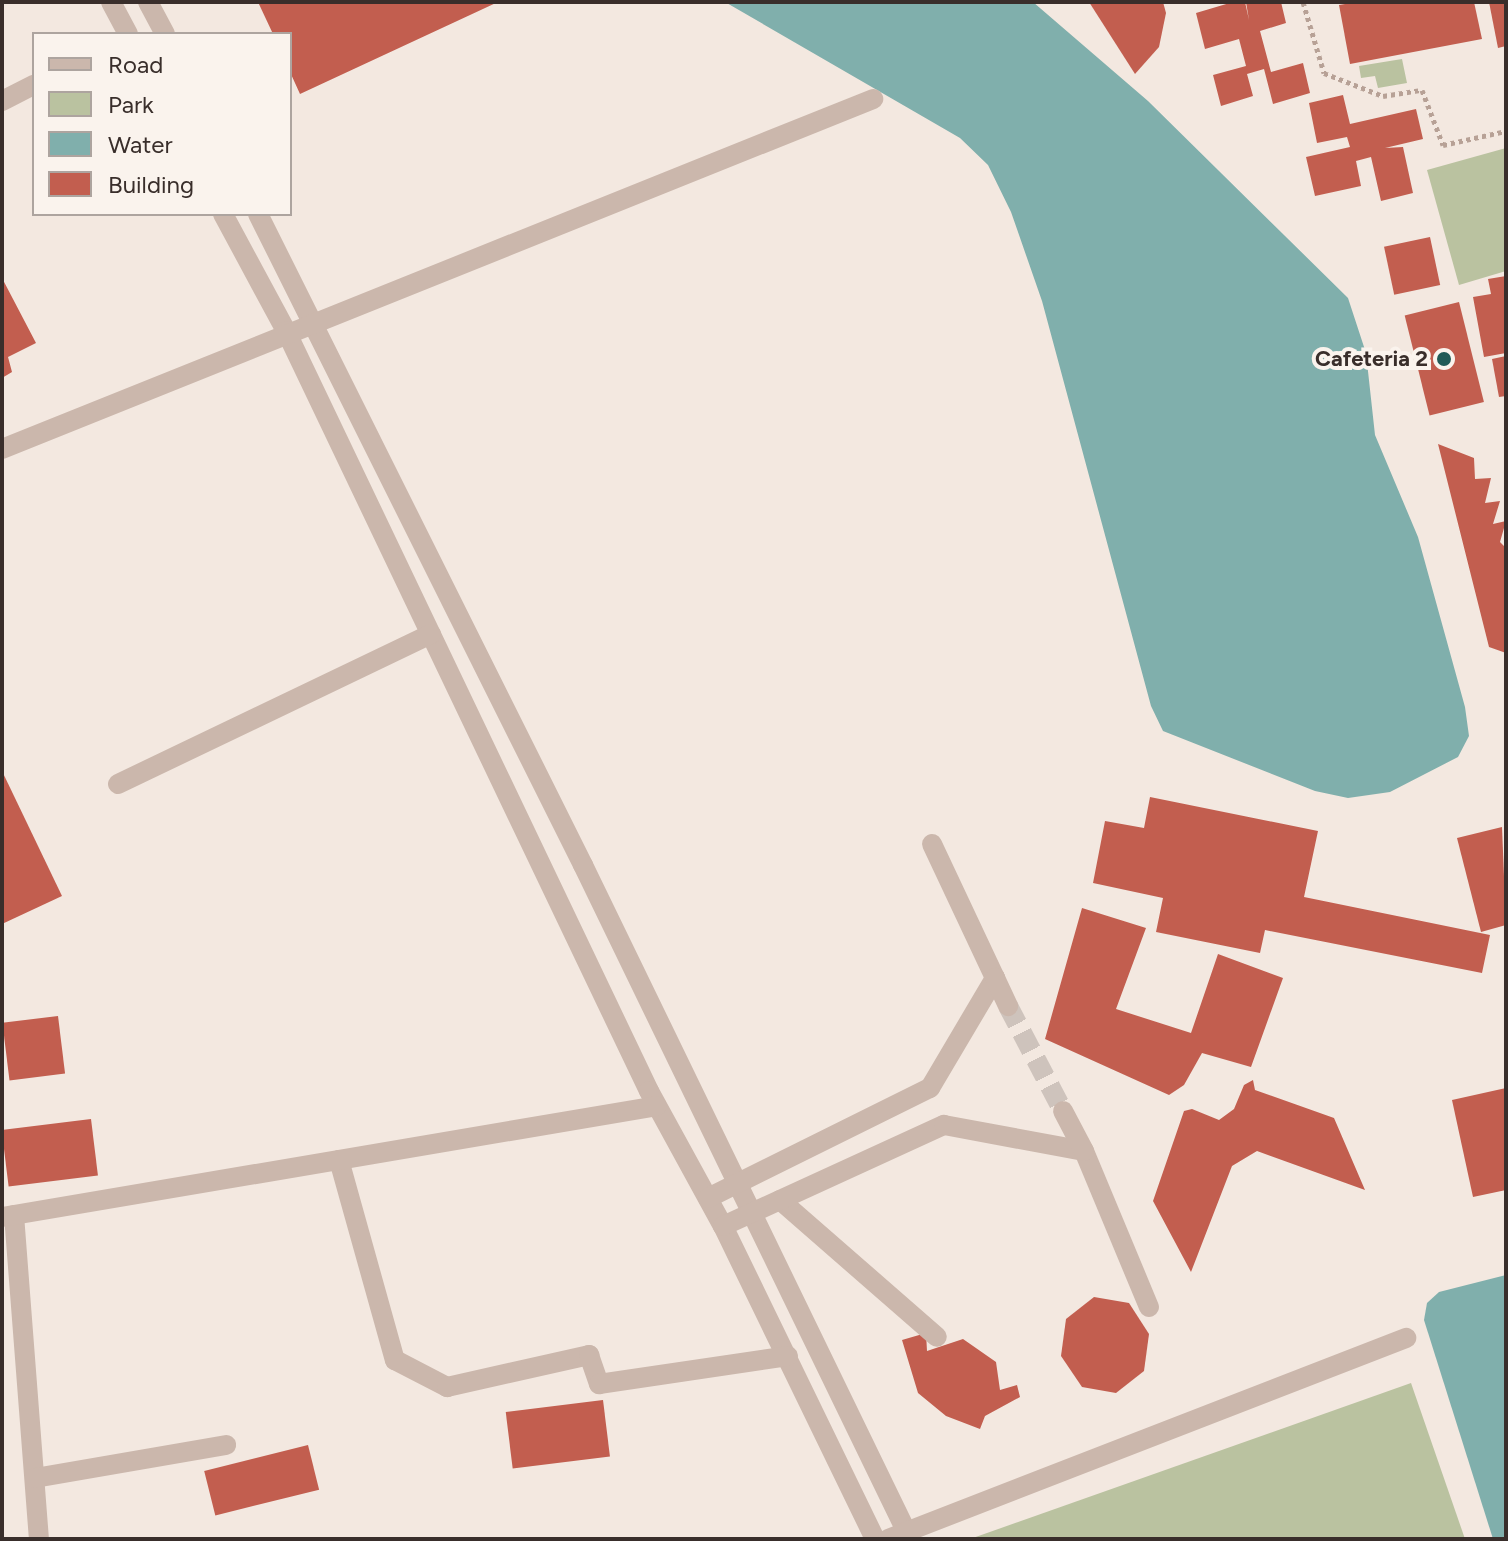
<!DOCTYPE html>
<style>
body{margin:0}
#map{position:relative;width:1508px;height:1541px;overflow:hidden;background:#f3e8e0;font-family:Figtree,sans-serif}
div>[style]{position:absolute}
.green>*{inset:0;background:#bac2a0}
.water>*{inset:0;background:#80afac}
.building>*{inset:0;background:#c25e4f;transform-origin:0 0}
.minor-tunnel>*{height:20px;margin-top:-10px;transform-origin:0;background:repeating-linear-gradient(90deg,#cec3bc 0 20px,transparent 0 30px)}
.path>*{height:5px;margin-top:-2.5px;transform-origin:0;background:repeating-linear-gradient(90deg,#b7a196 0 4px,transparent 0 8px)}
.minor>*{height:20px;margin:-10px;padding:0 10px;transform-origin:10px;border-radius:10px;background:#cbb7ac}
.dots>*{width:22px;height:22px;translate:-50% -50%;box-sizing:border-box;border:4px solid #faf3ed;border-radius:50%}
span{translate:-50% -50%;white-space:nowrap;text-align:center;line-height:1.15;-webkit-text-stroke:8px #faf3ed;paint-order:stroke}
.poi-label{font-size:22px;color:#392e2b;font-weight:700}
.right{translate:-100% -50%;text-align:right}
.frame{position:absolute;inset:0;border:4px solid #392e2b;pointer-events:none}
.legend{position:absolute;left:32px;top:32px;width:260px;height:184px;box-sizing:border-box;background:#faf3ed;border:2px solid #ada49f;margin:0;padding:10px 14px;list-style:none;font-size:24px;color:#392e2b}
.legend li{display:flex;align-items:center;gap:16px;height:40px}
.legend b{width:40px;border:2px solid #ada49f}
</style>
<div id="map">
<div class="green">
<i style="clip-path:polygon(1402px 59px,1407px 83px,1378px 88px,1375px 76px,1361px 78px,1359px 66px)"></i>
<i style="clip-path:polygon(1506px 148px,1506px 271px,1459px 285px,1427px 170px)"></i>
<i style="clip-path:polygon(1411px 1383px,1465px 1539px,970px 1539px)"></i>
</div>
<div class="water">
<i style="clip-path:polygon(725px 2px,1033px 2px,1148px 101px,1348px 298px,1366px 353px,1375px 435px,1418px 537px,1465px 707px,1469px 736px,1458px 757px,1390px 792px,1348px 798px,1315px 791px,1163px 731px,1151px 706px,1042px 301px,1011px 212px,988px 165px,960px 138px)"></i>
<i style="clip-path:polygon(1506px 1275px,1506px 1539px,1493px 1539px,1424px 1320px,1427px 1303px,1439px 1292px)"></i>
</div>
<div class="building">
<i style="clip-path:polygon(258px 2px,498px 2px,300px 94px,290px 72px,290px 34px,273px 34px)"></i>
<i style="clip-path:polygon(1089px 2px,1163px 2px,1166px 13px,1159px 47px,1135px 74px)"></i>
<i style="clip-path:polygon(1233px 2px,1245px 2px,1249px 20px,1246px 2px,1281px 2px,1286px 23px,1260px 31px,1271px 72px,1303px 63px,1310px 93px,1273px 104px,1264px 69px,1247px 74px,1253px 96px,1221px 106px,1213px 75px,1246px 66px,1239px 39px,1205px 49px,1196px 13px)"></i>
<i style="clip-path:polygon(1357px 2px,1474px 2px,1482px 39px,1350px 64px,1339px 5px)"></i>
<i style="clip-path:polygon(1489px 2px,1506px 2px,1506px 46px,1498px 48px)"></i>
<i style="clip-path:polygon(1343px 95px,1350px 124px,1416px 109px,1423px 139px,1385px 148px,1403px 147px,1413px 193px,1381px 201px,1371px 157px,1356px 161px,1361px 186px,1315px 196px,1306px 157px,1350px 147px,1347px 137px,1317px 143px,1309px 103px)"></i>
<i style="left:1430px;top:237px;width:49px;height:47px;rotate:78deg"></i>
<i style="clip-path:polygon(1506px 276px,1506px 353px,1484px 357px,1473px 297px,1491px 294px,1488px 279px)"></i>
<i style="clip-path:polygon(2px 278px,36px 343px,8px 357px,12px 372px,2px 378px)"></i>
<i style="left:1459px;top:302px;width:103px;height:56px;rotate:76deg"></i>
<i style="clip-path:polygon(1506px 356px,1506px 396px,1499px 397px,1492px 359px)"></i>
<i style="clip-path:polygon(1438px 444px,1474px 458px,1475px 479px,1491px 478px,1485px 503px,1500px 501px,1493px 524px,1506px 521px,1500px 542px,1506px 548px,1506px 653px,1489px 647px)"></i>
<i style="clip-path:polygon(2px 771px,62px 896px,2px 924px)"></i>
<i style="clip-path:polygon(1150px 797px,1318px 831px,1304px 897px,1490px 935px,1482px 973px,1265px 930px,1260px 953px,1156px 932px,1163px 898px,1093px 883px,1105px 821px,1144px 828px)"></i>
<i style="clip-path:polygon(1502px 827px,1506px 925px,1481px 932px,1457px 838px)"></i>
<i style="clip-path:polygon(1082px 908px,1146px 928px,1116px 1009px,1191px 1033px,1218px 954px,1283px 978px,1251px 1067px,1202px 1053px,1184px 1085px,1169px 1095px,1045px 1039px)"></i>
<i style="left:58px;top:1016px;width:58px;height:56px;rotate:83deg"></i>
<i style="clip-path:polygon(1253px 1080px,1255px 1090px,1334px 1118px,1365px 1190px,1257px 1151px,1232px 1166px,1191px 1272px,1153px 1201px,1184px 1111px,1192px 1109px,1219px 1120px,1234px 1109px,1244px 1085px)"></i>
<i style="clip-path:polygon(1506px 1088px,1506px 1190px,1473px 1197px,1452px 1100px)"></i>
<i style="left:91px;top:1119px;width:57px;height:90px;rotate:83deg"></i>
<i style="clip-path:polygon(1094px 1297px,1129px 1303px,1149px 1334px,1144px 1371px,1116px 1393px,1082px 1387px,1061px 1356px,1066px 1319px)"></i>
<i style="clip-path:polygon(926px 1333px,927px 1351px,963px 1339px,996px 1362px,1000px 1390px,1017px 1385px,1020px 1397px,985px 1416px,980px 1429px,946px 1416px,918px 1393px,902px 1340px)"></i>
<i style="left:603px;top:1400px;width:57px;height:98px;rotate:83deg"></i>
<i style="left:308px;top:1445px;width:46px;height:107px;rotate:76deg"></i>
</div>
<div class="minor-tunnel">
<i style="left:1008px;top:1006px;width:119px;rotate:62.4deg"></i>
</div>
<div class="path">
<i style="left:1303px;top:2px;width:74px;rotate:73.5deg"></i>
<i style="left:1324px;top:73px;width:63px;rotate:21.3deg"></i>
<i style="left:1383px;top:96px;width:39px;rotate:-9deg"></i>
<i style="left:1422px;top:90px;width:59px;rotate:69.1deg"></i>
<i style="left:1443px;top:145px;width:65px;rotate:-12.5deg"></i>
</div>
<div class="minor">
<i style="left:111px;top:2px;width:36px;rotate:62deg"></i>
<i style="left:148px;top:2px;width:36px;rotate:62deg"></i>
<i style="left:2px;top:101px;width:36px;rotate:-27deg"></i>
<i style="left:223px;top:214px;width:133px;rotate:61.7deg"></i>
<i style="left:286px;top:331px;width:842px;rotate:64.47deg"></i>
<i style="left:649px;top:1091px;width:154px;rotate:61.3deg"></i>
<i style="left:723px;top:1226px;width:348px;rotate:64.1deg"></i>
<i style="left:258px;top:214px;width:728px;rotate:63.47deg"></i>
<i style="left:583px;top:865px;width:749px;rotate:64.12deg"></i>
<i style="left:2px;top:449px;width:939px;rotate:-21.89deg"></i>
<i style="left:118px;top:784px;width:347px;rotate:-25.6deg"></i>
<i style="left:932px;top:844px;width:148px;rotate:64.8deg"></i>
<i style="left:1084px;top:1151px;width:169px;rotate:67.4deg"></i>
<i style="left:339px;top:1160px;width:208px;rotate:74.4deg"></i>
<i style="left:395px;top:1360px;width:59px;rotate:27.4deg"></i>
<i style="left:447px;top:1387px;width:146px;rotate:-12.7deg"></i>
<i style="left:589px;top:1355px;width:31px;rotate:71deg"></i>
<i style="left:599px;top:1384px;width:191px;rotate:-8.4deg"></i>
<i style="left:708px;top:1198px;width:248px;rotate:-26.4deg"></i>
<i style="left:930px;top:1088px;width:128px;rotate:-59.4deg"></i>
<i style="left:995px;top:978px;width:31px;rotate:65deg"></i>
<i style="left:780px;top:1200px;width:208px;rotate:41.1deg"></i>
<i style="left:14px;top:1215px;width:325px;rotate:85.6deg"></i>
<i style="left:2px;top:1217px;width:664px;rotate:-9.62deg"></i>
<i style="left:723px;top:1226px;width:243px;rotate:-24.6deg"></i>
<i style="left:944px;top:1125px;width:142px;rotate:10.5deg"></i>
<i style="left:1084px;top:1151px;width:45px;rotate:-117.7deg"></i>
<i style="left:35px;top:1478px;width:194px;rotate:-9.8deg"></i>
<i style="left:888px;top:1539px;width:556px;rotate:-21.21deg"></i>
</div>
<div class="dots">
<i style="left:1444px;top:359px;background:#215a57"></i>
</div>
<div class="poi-label">
<span class="right" style="left:1428px;top:359px">Cafeteria 2</span>
</div>
<div class="frame"></div>
<ul class="legend">
<li><b style="height:10px;background:#cbb7ac"></b>Road</li>
<li><b style="height:22px;background:#bac2a0"></b>Park</li>
<li><b style="height:22px;background:#80afac"></b>Water</li>
<li><b style="height:22px;background:#c25e4f"></b>Building</li>
</ul>
</div>
